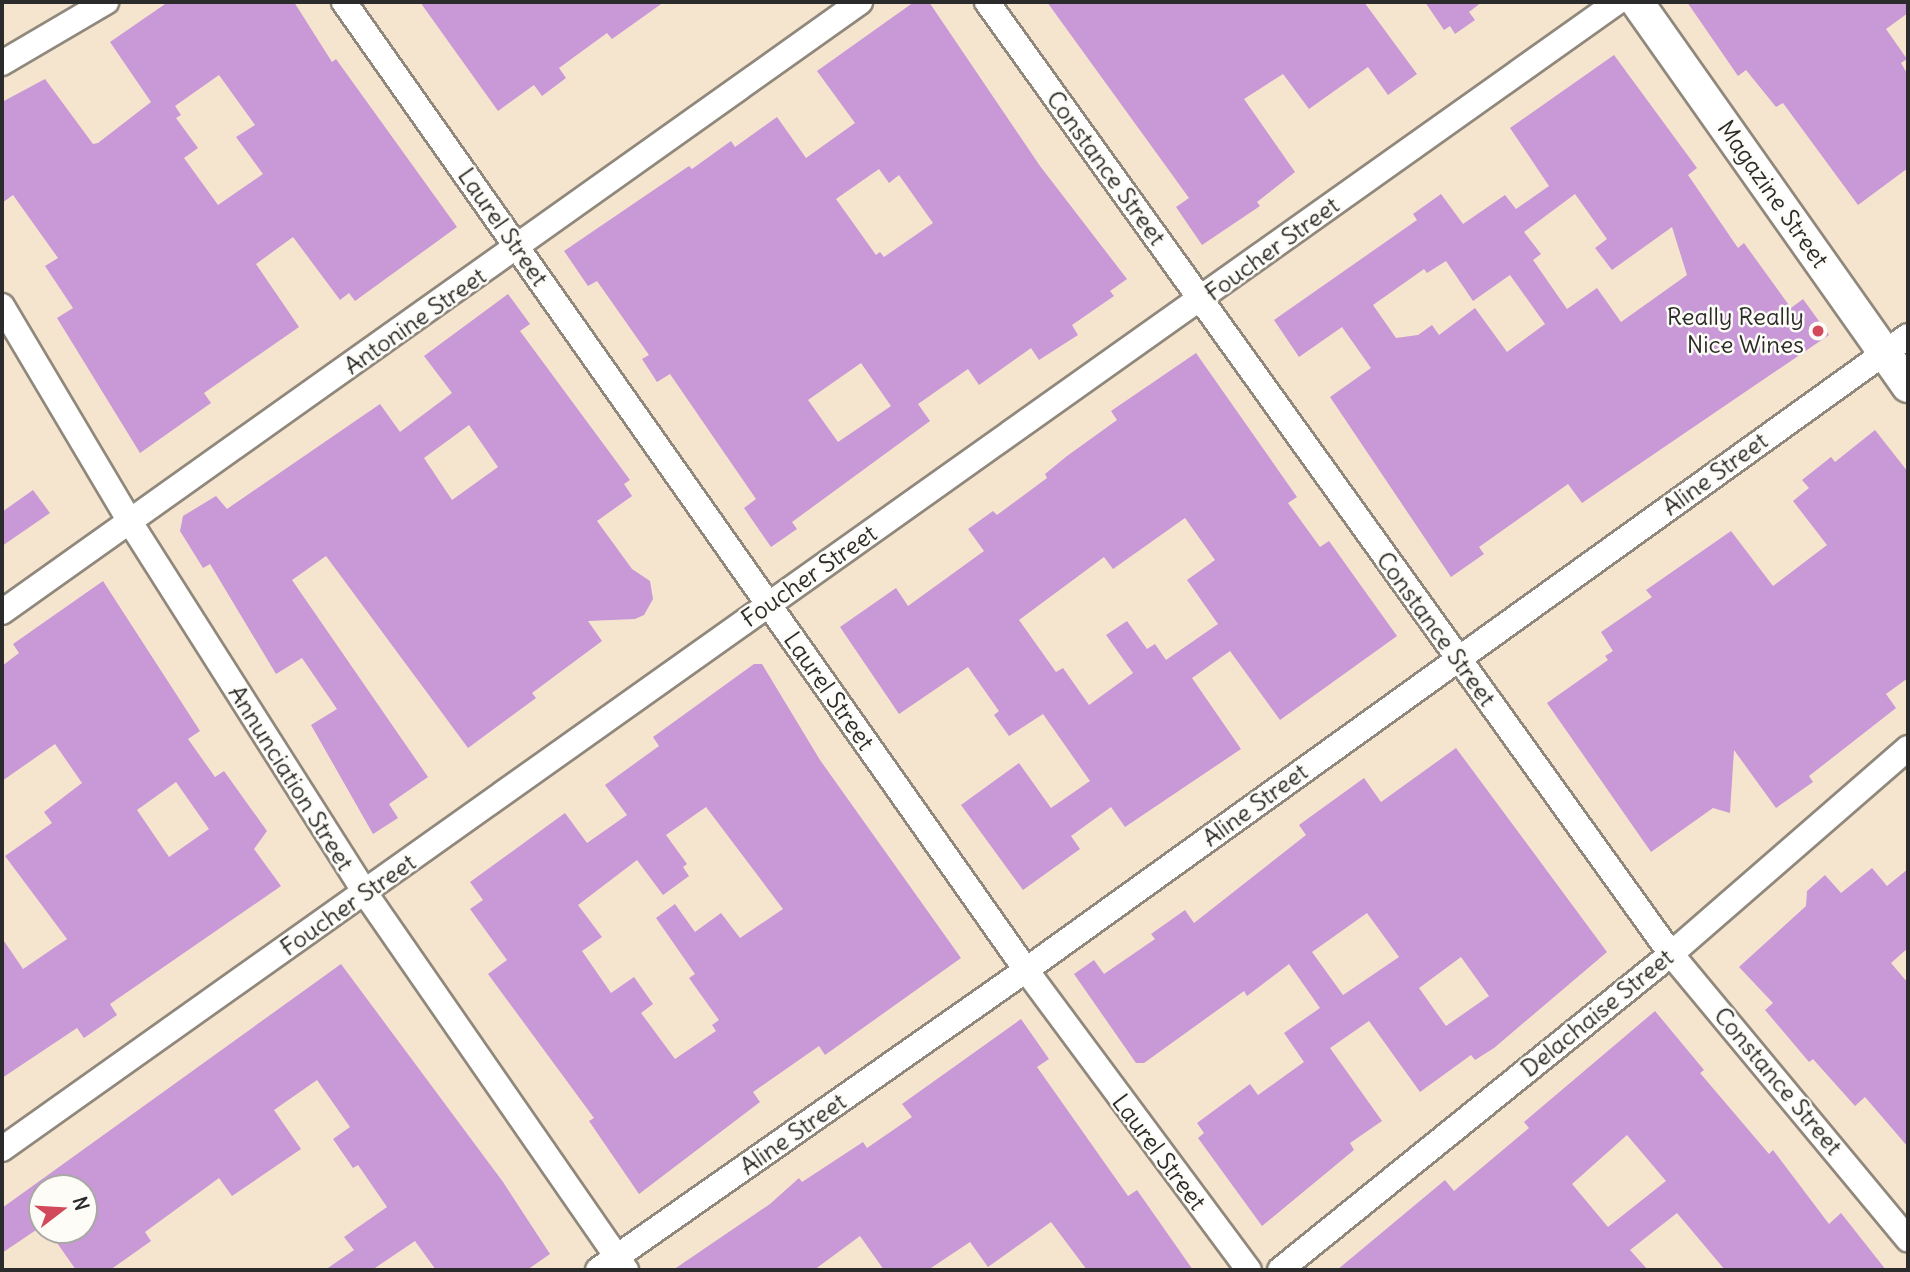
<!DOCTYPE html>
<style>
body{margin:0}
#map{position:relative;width:1910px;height:1272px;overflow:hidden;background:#f6e5ce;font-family:Delius,sans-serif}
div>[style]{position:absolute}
.building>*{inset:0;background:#c898d7}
.roads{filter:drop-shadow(2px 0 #90887c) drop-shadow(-2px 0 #90887c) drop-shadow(0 2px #90887c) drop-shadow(0 -2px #90887c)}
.minor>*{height:24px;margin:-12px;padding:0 12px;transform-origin:12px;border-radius:12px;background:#fff}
.tertiary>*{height:32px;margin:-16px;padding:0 16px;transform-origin:16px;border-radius:16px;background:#fff}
.dots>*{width:19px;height:19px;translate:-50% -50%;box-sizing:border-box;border:4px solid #fdfcf7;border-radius:50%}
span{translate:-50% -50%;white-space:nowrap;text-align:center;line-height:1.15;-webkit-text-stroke:5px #fdfcf7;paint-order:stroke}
.street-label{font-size:24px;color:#2b2b2b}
.poi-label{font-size:24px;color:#2b2b2b}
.right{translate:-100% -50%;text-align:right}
.frame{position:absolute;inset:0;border:4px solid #2b2b2b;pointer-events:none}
.north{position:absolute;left:28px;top:1174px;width:70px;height:70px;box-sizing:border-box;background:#fdfcf7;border:2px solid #a9a8a5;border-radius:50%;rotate:73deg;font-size:19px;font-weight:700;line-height:28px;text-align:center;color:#2b2b2b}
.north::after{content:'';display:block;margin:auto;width:24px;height:32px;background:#d1495b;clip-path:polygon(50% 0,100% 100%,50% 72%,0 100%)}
</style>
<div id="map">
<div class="building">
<i style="clip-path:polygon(evenodd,168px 2px,294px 2px,332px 62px,336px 59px,457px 227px,355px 301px,349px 293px,340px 300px,293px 237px,256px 264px,299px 327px,204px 393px,211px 403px,140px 453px,57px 318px,73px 308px,45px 266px,58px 258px,13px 195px,2px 203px,2px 102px,45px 79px,93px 144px,98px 143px,151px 102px,110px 42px,168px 2px,219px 75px,255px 125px,236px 137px,263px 174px,218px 205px,184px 158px,198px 148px,176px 118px,181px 115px,175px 106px,219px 75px)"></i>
<i style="clip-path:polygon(420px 2px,664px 2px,612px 39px,607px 33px,559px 68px,566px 78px,542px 96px,534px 85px,498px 111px)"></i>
<i style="clip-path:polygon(evenodd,914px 2px,929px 2px,1040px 166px,1127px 279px,1110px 291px,1114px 296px,1072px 325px,1078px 335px,1039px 360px,1031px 348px,979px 385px,968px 369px,918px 404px,930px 421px,792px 522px,797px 529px,771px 547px,744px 508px,756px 499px,670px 374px,657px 382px,642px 359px,649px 355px,597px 281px,588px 286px,564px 251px,689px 166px,692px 169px,731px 141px,735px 147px,777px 117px,806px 158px,855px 123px,817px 71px,914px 2px,879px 169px,889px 183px,899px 175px,933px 223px,884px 257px,880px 252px,876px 255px,836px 199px,879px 169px,914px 2px,861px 363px,891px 406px,838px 442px,808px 400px,861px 363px)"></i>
<i style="clip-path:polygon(1047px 2px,1364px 2px,1417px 74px,1388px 95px,1368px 67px,1309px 109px,1283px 74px,1244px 99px,1295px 172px,1257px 202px,1260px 206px,1202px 245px,1176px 207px,1189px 198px)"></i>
<i style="clip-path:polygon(1425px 2px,1482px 2px,1469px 12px,1475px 20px,1455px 34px,1450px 26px,1444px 30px)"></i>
<i style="clip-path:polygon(1687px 2px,1908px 2px,1908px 13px,1886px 29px,1907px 59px,1901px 63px,1908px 75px,1908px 168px,1858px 205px,1783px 103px,1776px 107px,1746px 70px,1738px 76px)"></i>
<i style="clip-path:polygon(evenodd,1614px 55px,1697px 168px,1688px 175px,1738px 248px,1744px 243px,1791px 308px,1803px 299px,1829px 335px,1582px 503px,1568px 484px,1479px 547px,1484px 554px,1451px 577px,1330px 397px,1371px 368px,1342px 327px,1299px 357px,1274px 320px,1417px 220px,1413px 214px,1441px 194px,1463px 224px,1505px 195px,1516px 209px,1549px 186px,1510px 128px,1614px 55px,1575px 194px,1607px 239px,1595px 248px,1612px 270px,1672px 227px,1687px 275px,1621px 322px,1597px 288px,1567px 309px,1533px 260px,1541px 254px,1524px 232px,1575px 194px,1614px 55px,1446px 261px,1473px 301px,1510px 275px,1545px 324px,1507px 352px,1475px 308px,1439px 335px,1432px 325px,1418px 335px,1396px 338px,1373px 305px,1424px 269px,1427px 273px,1446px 261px)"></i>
<i style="clip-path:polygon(evenodd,508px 294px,530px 324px,520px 331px,630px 480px,624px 484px,632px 496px,597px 521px,632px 569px,650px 581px,653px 599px,644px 615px,635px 619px,588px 621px,602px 641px,532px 693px,536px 698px,468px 748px,326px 556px,292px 580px,428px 777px,389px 804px,398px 818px,373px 834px,311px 725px,337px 709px,302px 658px,276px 674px,210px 564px,203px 568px,180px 531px,183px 516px,216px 496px,227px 509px,380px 404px,400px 432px,452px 393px,424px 356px,508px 294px,469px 425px,498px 467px,452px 500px,424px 458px,469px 425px)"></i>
<i style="clip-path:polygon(evenodd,1196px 353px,1297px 497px,1288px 503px,1320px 547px,1329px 541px,1397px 636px,1280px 720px,1230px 651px,1192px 678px,1241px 749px,1125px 827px,1111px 807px,1071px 836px,1080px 849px,1023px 890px,961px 805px,1019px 763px,1051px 808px,1090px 781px,1043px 714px,1009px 736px,994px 715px,999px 711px,968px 667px,899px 714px,840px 627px,896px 588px,908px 606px,984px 551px,968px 529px,993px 511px,997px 515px,1047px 478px,1045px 474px,1067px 456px,1117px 420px,1111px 411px,1196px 353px,1185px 518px,1215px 560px,1187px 580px,1218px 624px,1166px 660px,1155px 644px,1147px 649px,1127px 621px,1106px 635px,1133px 673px,1089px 705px,1063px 668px,1056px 672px,1019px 620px,1104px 557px,1113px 569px,1185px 518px)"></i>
<i style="clip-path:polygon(1875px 430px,1908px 472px,1908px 678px,1886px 694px,1896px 708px,1809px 776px,1813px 782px,1776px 808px,1734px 750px,1730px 813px,1713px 808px,1651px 852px,1547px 703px,1608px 660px,1605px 656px,1613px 651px,1601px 632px,1652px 597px,1646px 590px,1731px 531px,1773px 586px,1827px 545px,1793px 501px,1809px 488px,1802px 480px,1831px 457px,1835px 462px)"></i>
<i style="clip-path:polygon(33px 490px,50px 513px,2px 546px,2px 512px)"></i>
<i style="clip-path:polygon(evenodd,103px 581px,200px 731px,188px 739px,215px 777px,224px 771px,267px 831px,254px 849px,281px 886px,110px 1004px,117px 1015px,84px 1038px,77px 1028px,2px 1078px,2px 938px,23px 969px,67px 939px,5px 856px,52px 823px,44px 812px,82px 783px,55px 744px,2px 781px,2px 666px,19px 653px,13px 644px,103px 581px,176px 782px,209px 829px,169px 857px,137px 810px,176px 782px)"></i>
<i style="clip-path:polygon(evenodd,754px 664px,762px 664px,820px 760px,961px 958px,825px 1055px,819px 1046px,753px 1092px,760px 1102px,639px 1194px,589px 1121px,594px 1118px,488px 974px,507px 960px,470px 909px,483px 900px,470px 882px,565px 813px,587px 843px,627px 815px,605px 785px,659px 746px,653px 737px,754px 664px,706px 807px,783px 909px,740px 938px,721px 913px,695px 932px,675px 904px,656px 918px,695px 974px,689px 978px,719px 1020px,712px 1025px,716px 1031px,675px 1059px,641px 1013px,653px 1004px,634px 977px,611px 993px,582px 951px,602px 937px,578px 905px,637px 860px,663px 895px,689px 876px,683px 867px,687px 864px,666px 835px,706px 807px)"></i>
<i style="clip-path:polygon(evenodd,1456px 748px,1607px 952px,1494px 1048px,1475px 1060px,1471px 1055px,1420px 1092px,1369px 1021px,1330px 1048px,1382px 1121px,1350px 1143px,1354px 1150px,1262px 1226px,1198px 1138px,1204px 1133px,1197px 1123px,1250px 1084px,1258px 1095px,1304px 1062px,1284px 1033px,1320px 1008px,1289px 964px,1247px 996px,1244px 991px,1144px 1063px,1136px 1063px,1074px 974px,1094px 960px,1104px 974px,1155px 939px,1151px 934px,1185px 910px,1194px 923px,1306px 835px,1299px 825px,1364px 778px,1381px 802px,1456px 748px,1367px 913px,1399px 957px,1343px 995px,1312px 952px,1367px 913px,1456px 748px,1461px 957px,1489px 996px,1446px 1026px,1419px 988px,1461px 957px)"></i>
<i style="clip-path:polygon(1872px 868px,1887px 886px,1908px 869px,1908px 948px,1891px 963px,1908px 983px,1908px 1147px,1865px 1097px,1855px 1106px,1813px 1059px,1809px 1062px,1765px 1010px,1773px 1003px,1739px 967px,1806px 906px,1807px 891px,1825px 875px,1841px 893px)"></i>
<i style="clip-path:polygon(341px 964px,503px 1182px,550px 1254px,527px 1270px,436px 1270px,415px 1241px,372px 1270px,325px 1270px,354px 1250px,344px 1237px,387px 1207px,358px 1165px,353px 1168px,333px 1139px,350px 1127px,317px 1080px,274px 1110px,301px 1149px,232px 1196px,219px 1178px,145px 1232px,151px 1241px,110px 1270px,76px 1270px,48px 1230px,84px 1230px,84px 1188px,42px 1188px,42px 1226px,2px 1253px,2px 1208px)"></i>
<i style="clip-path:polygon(evenodd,1655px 1011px,1704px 1070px,1700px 1073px,1769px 1154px,1773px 1150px,1829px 1224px,1841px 1213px,1886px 1270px,1725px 1270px,1677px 1213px,1630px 1250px,1648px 1270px,1337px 1270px,1445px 1180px,1454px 1191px,1529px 1128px,1524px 1122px,1655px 1011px,1627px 1135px,1666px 1181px,1608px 1227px,1572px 1184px,1627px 1135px)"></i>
<i style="clip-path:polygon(1021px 1019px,1049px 1059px,1037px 1067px,1128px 1196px,1137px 1190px,1193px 1270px,1087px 1270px,1051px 1222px,988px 1267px,970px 1242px,928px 1270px,884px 1270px,860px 1236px,814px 1270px,673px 1270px,770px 1204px,799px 1178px,802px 1182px,863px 1142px,867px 1148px,912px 1117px,902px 1104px)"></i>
</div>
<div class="roads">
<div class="minor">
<i style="left:344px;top:2px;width:1184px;rotate:54.83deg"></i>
<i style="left:1026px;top:970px;width:374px;rotate:53.4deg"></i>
<i style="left:987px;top:2px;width:1172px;rotate:54.3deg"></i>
<i style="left:1671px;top:954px;width:371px;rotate:50.3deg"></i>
<i style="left:2px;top:63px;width:121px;rotate:-30.4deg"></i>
<i style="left:2px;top:306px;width:251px;rotate:59.3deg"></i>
<i style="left:130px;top:522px;width:439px;rotate:57.6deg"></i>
<i style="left:365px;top:893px;width:459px;rotate:55.3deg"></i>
<i style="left:2px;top:612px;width:1053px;rotate:-35.41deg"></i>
<i style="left:2px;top:1149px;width:1981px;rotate:-35.38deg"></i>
<i style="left:598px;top:1270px;width:523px;rotate:-35.03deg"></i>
<i style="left:1026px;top:970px;width:1086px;rotate:-35.71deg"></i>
<i style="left:1280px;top:1270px;width:503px;rotate:-38.94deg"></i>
<i style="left:1671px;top:954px;width:314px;rotate:-41deg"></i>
</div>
<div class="tertiary">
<i style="left:1637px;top:2px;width:470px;rotate:54.8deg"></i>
</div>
</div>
<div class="dots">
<i style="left:1818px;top:331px;background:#d1495b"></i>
</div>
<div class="street-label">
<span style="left:1106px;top:168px;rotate:54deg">Constance Street</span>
<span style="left:1773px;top:194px;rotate:55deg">Magazine Street</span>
<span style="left:503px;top:227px;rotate:55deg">Laurel Street</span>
<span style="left:1272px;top:249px;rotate:-36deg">Foucher Street</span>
<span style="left:415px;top:321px;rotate:-35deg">Antonine Street</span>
<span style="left:1715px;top:474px;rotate:-36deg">Aline Street</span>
<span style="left:809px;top:576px;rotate:-35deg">Foucher Street</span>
<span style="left:1436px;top:629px;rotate:54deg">Constance Street</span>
<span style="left:829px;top:691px;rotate:55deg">Laurel Street</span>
<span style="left:291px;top:778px;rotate:58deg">Annunciation Street</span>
<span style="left:1255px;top:805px;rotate:-36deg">Aline Street</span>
<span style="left:348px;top:905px;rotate:-35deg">Foucher Street</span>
<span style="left:1597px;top:1013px;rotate:-39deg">Delachaise Street</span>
<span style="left:1778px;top:1081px;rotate:50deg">Constance Street</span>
<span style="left:793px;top:1134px;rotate:-35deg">Aline Street</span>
<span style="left:1159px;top:1152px;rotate:53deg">Laurel Street</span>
</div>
<div class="poi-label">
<span class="right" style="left:1804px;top:331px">Really Really<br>Nice Wines</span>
</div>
<div class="frame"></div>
<div class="north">N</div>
</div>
